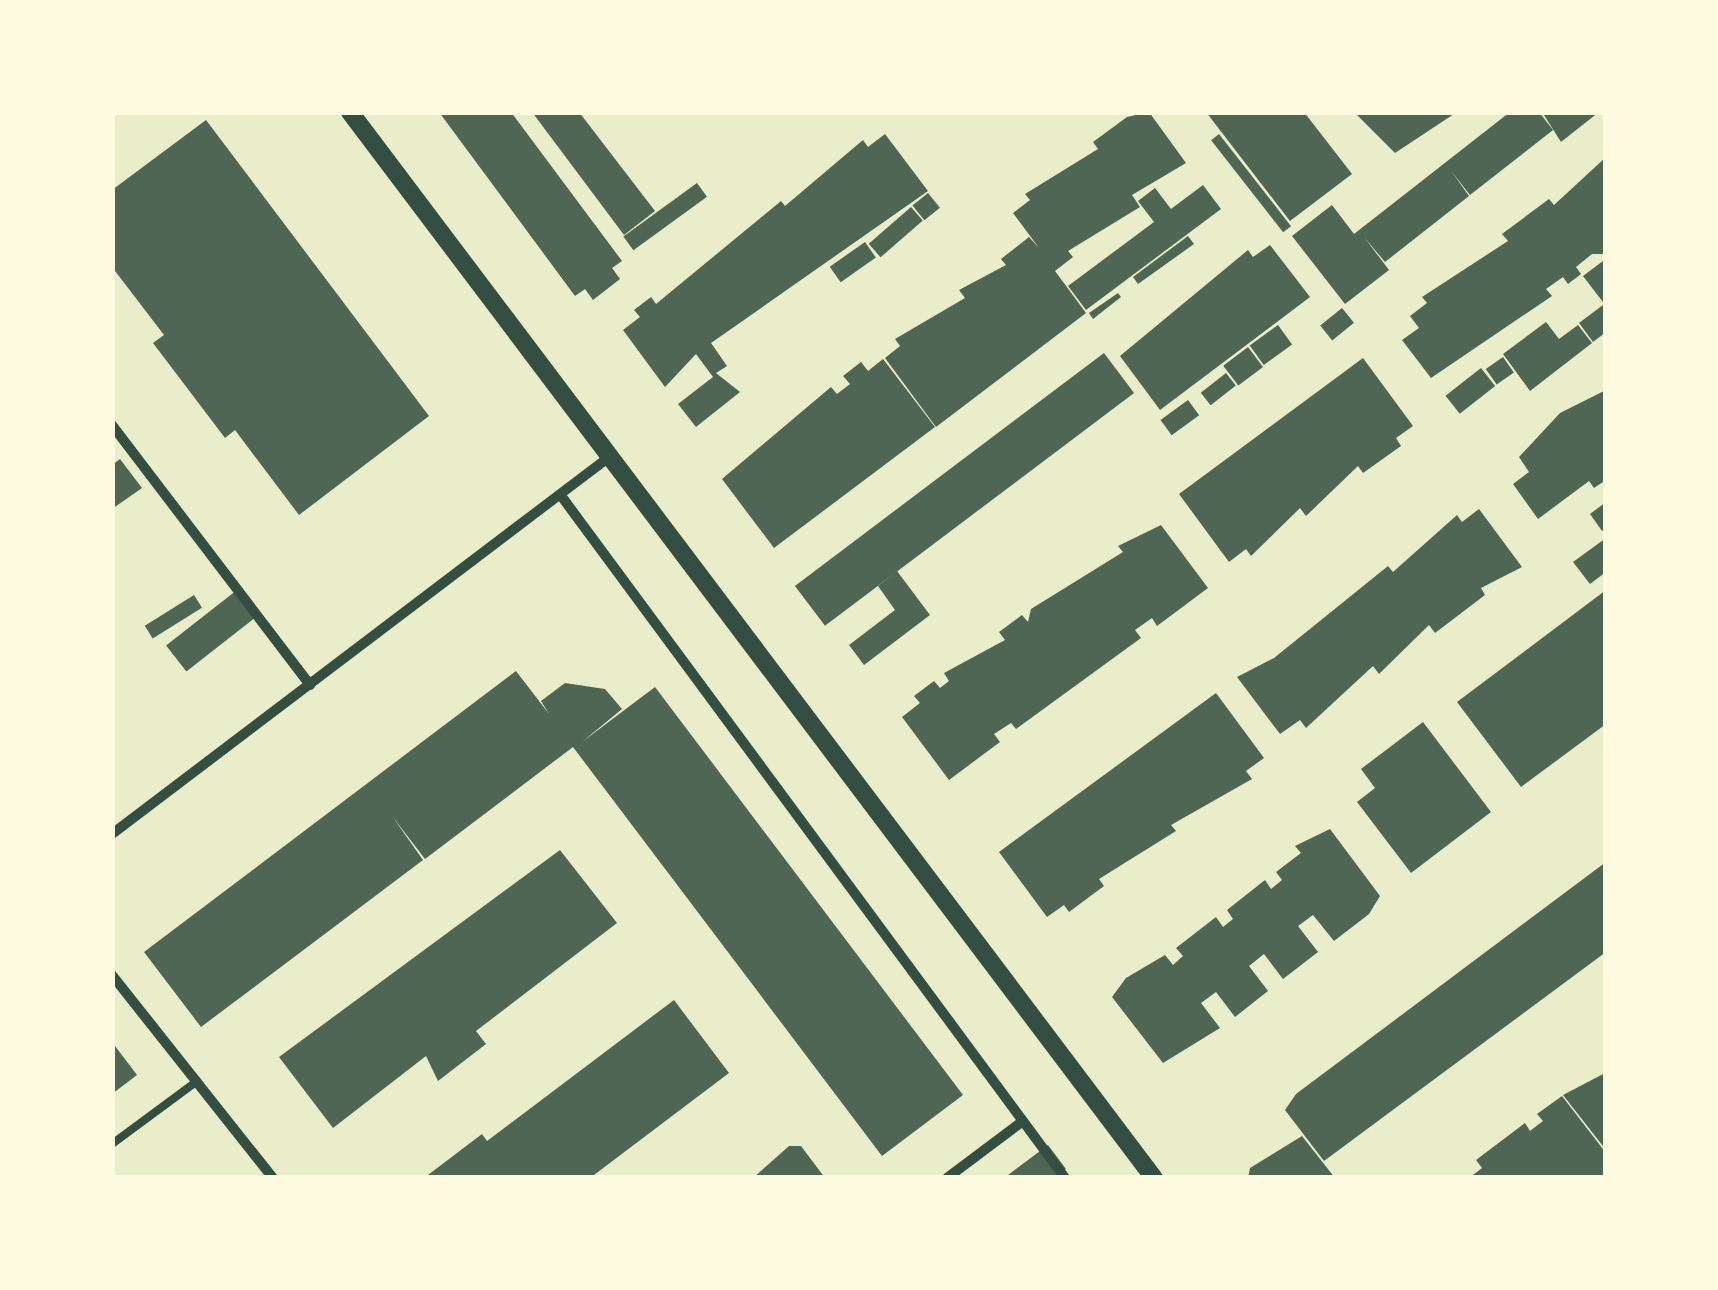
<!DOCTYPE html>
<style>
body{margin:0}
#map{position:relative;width:1718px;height:1290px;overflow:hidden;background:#e9edc9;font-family:Manrope,sans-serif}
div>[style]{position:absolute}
.building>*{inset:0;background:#4f6655;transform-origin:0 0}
.service>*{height:8px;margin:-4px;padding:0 4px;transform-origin:4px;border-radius:4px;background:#344e41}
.minor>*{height:10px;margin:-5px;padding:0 5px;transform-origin:5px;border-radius:5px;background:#344e41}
.tertiary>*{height:18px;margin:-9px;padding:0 9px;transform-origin:9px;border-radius:9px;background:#344e41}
span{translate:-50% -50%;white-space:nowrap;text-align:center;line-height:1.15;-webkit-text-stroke:9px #fefae0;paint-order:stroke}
.frame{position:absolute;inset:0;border:115px solid #fefae0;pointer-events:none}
</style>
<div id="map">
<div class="building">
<i style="clip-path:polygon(439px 112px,511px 112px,622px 261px,612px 268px,620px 279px,593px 300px,585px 289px,575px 296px)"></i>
<i style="clip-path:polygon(532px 112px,579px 112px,655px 211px,624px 235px)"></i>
<i style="clip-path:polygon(1149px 112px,1186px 163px,1132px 195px,1140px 207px,1068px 251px,1073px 257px,1055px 271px,1086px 313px,936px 427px,885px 358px,900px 346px,895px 339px,965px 298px,959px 290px,1006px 265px,1001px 259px,1029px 237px,1039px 248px,1013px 213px,1030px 200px,1025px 194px,1098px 149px,1093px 142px,1127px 117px)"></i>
<i style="clip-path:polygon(1206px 112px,1304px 112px,1352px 174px,1290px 221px)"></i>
<i style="clip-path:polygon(1354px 112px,1457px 112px,1395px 153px)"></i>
<i style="clip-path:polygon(1510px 112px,1539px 112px,1553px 130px,1470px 195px,1452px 172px,1469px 196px,1385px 262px,1364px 237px,1389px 270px,1345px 304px,1292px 236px,1332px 205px,1354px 234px)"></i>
<i style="clip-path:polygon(1542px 112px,1599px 112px,1561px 142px)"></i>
<i style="clip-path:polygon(206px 120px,429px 416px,299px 515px,235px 430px,225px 438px,153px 343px,164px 335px,112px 267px,112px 190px)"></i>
<i style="clip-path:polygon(885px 134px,928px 191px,711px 343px,727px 366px,716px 373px,740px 392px,696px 427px,678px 404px,713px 377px,696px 354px,665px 387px,623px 330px,640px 317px,634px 310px,651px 297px,656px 304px,781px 201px,785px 206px,863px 140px,868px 147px)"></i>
<i style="left:1219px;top:134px;width:117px;height:10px;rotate:52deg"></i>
<i style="clip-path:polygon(1606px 157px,1606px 254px,1592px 254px,1576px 267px,1581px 274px,1568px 284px,1563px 277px,1546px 289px,1552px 296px,1431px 378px,1402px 340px,1419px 328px,1410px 316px,1427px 303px,1422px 297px,1508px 241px,1502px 234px,1549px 199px,1554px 205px)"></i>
<i style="left:697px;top:183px;width:17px;height:91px;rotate:54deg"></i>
<i style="clip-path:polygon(1203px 185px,1221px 209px,1086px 310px,1068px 286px,1154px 222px,1138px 201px,1155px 188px,1171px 209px)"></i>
<i style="left:928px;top:193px;width:19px;height:20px;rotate:51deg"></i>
<i style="left:911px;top:207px;width:18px;height:56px;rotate:49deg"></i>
<i style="clip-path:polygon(1188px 236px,1194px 244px,1138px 284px,1133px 277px)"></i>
<i style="left:865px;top:242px;width:19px;height:43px;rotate:55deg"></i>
<i style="clip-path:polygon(1270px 245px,1310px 297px,1160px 410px,1120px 356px,1248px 250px,1253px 257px)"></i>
<i style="clip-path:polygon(1603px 261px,1606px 264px,1606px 306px,1583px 276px)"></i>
<i style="clip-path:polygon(1118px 293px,1121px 297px,1093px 319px,1089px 313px)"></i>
<i style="clip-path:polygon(1603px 305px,1606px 332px,1593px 342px,1579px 323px)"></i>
<i style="left:1342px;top:308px;width:19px;height:28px;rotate:51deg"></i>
<i style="clip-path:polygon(1546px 322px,1559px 339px,1578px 325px,1592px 343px,1530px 391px,1503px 354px)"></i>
<i style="left:1278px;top:325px;width:24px;height:35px;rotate:54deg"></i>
<i style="left:1248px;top:347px;width:25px;height:31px;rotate:53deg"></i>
<i style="left:1104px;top:353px;width:50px;height:387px;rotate:53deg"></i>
<i style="left:1503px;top:357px;width:19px;height:21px;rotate:55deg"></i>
<i style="clip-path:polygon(1363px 358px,1413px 426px,1396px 438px,1401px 446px,1363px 473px,1358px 466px,1306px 516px,1300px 508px,1251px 556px,1246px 549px,1229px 562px,1179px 494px)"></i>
<i style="clip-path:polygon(883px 359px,935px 427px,774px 548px,722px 479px,831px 387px,837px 394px,850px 384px,843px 376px,861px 362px,868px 371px)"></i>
<i style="left:1481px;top:368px;width:23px;height:45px;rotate:52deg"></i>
<i style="left:1226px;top:373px;width:16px;height:32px;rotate:52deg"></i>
<i style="clip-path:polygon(1606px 390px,1606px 480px,1594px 488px,1589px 481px,1538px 519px,1513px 484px,1529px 472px,1519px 457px,1560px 413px)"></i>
<i style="left:1188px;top:400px;width:19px;height:34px;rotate:54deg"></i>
<i style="clip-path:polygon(120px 459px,142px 488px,112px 509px,112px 465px)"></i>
<i style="clip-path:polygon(1606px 502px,1606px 528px,1602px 531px,1590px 514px)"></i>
<i style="clip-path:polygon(1479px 509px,1522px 567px,1481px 588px,1485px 595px,1435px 633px,1429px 625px,1379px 674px,1373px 666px,1306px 728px,1300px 720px,1280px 734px,1237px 677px,1274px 658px,1388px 566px,1393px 572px,1457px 515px,1462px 522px)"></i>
<i style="clip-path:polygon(1161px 525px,1208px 588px,1157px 626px,1152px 618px,1135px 630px,1141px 638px,1016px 729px,1011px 723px,994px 734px,1000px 742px,949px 780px,902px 717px,920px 703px,914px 696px,934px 681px,940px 688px,949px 681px,944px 673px,1005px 640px,999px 632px,1022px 615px,1028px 622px,1031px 609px,1123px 552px,1118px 546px)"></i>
<i style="clip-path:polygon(1606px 538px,1606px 572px,1590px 584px,1573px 562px)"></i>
<i style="clip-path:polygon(897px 571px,930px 615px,864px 665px,849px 645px,895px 610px,878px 586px)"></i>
<i style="left:237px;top:590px;width:33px;height:90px;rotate:52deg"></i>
<i style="clip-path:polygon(1606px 590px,1606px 724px,1521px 787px,1457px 702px)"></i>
<i style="left:194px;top:595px;width:15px;height:58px;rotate:58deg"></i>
<i style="clip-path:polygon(516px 671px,549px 714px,541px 701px,565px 683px,605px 689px,622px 709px,582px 742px,655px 687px,963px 1095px,882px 1156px,573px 747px,425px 859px,392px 816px,423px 860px,201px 1027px,144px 952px)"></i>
<i style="clip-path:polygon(1216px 693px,1264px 758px,1246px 771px,1252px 779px,1171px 825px,1176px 831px,1099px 879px,1104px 886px,1069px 912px,1064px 905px,1047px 917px,999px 852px)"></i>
<i style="clip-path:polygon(1423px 722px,1491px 812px,1411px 873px,1357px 802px,1375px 788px,1361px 769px)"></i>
<i style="clip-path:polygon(1330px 829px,1380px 896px,1369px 914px,1334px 941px,1313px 915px,1298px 926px,1318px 952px,1283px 979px,1264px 954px,1249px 966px,1268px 991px,1235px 1017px,1216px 992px,1201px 1003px,1220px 1028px,1163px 1063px,1112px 997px,1126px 978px,1165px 955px,1173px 965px,1183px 956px,1176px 948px,1216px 917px,1223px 927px,1233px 919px,1227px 910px,1265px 880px,1271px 889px,1282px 880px,1276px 872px,1301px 853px,1295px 846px)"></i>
<i style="clip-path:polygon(560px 850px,617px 923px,476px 1031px,486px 1044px,438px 1081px,426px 1056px,333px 1128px,279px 1057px)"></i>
<i style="clip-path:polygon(1606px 862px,1606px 952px,1324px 1161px,1285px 1110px,1296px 1094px)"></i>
<i style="clip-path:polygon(674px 1000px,729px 1073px,590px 1178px,424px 1178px,482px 1134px,487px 1141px)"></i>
<i style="clip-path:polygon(112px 1042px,137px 1075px,112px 1094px)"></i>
<i style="clip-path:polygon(1606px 1061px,1606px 1150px,1563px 1095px,1605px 1073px)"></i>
<i style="clip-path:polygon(1562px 1096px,1606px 1153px,1606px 1178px,1469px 1178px,1482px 1168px,1476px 1160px,1525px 1123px,1530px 1131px,1543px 1121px,1537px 1114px)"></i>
<i style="clip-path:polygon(1302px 1136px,1335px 1178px,1248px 1178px,1250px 1168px)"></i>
<i style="clip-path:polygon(1048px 1145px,1066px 1169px,1054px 1178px,1004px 1178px)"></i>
<i style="clip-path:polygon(789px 1146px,801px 1146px,825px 1178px,753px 1178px)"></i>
</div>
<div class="service">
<i style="left:112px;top:1144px;width:106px;rotate:-36.5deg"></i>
</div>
<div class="minor">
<i style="left:112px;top:425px;width:327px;rotate:52.7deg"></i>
<i style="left:562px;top:497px;width:847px;rotate:53.55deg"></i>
<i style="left:112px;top:834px;width:624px;rotate:-37.18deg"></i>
<i style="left:112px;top:975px;width:259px;rotate:51.6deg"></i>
<i style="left:947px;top:1178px;width:95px;rotate:-36.9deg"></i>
</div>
<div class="tertiary">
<i style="left:350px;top:112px;width:1335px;rotate:52.98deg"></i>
</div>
<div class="frame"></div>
</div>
